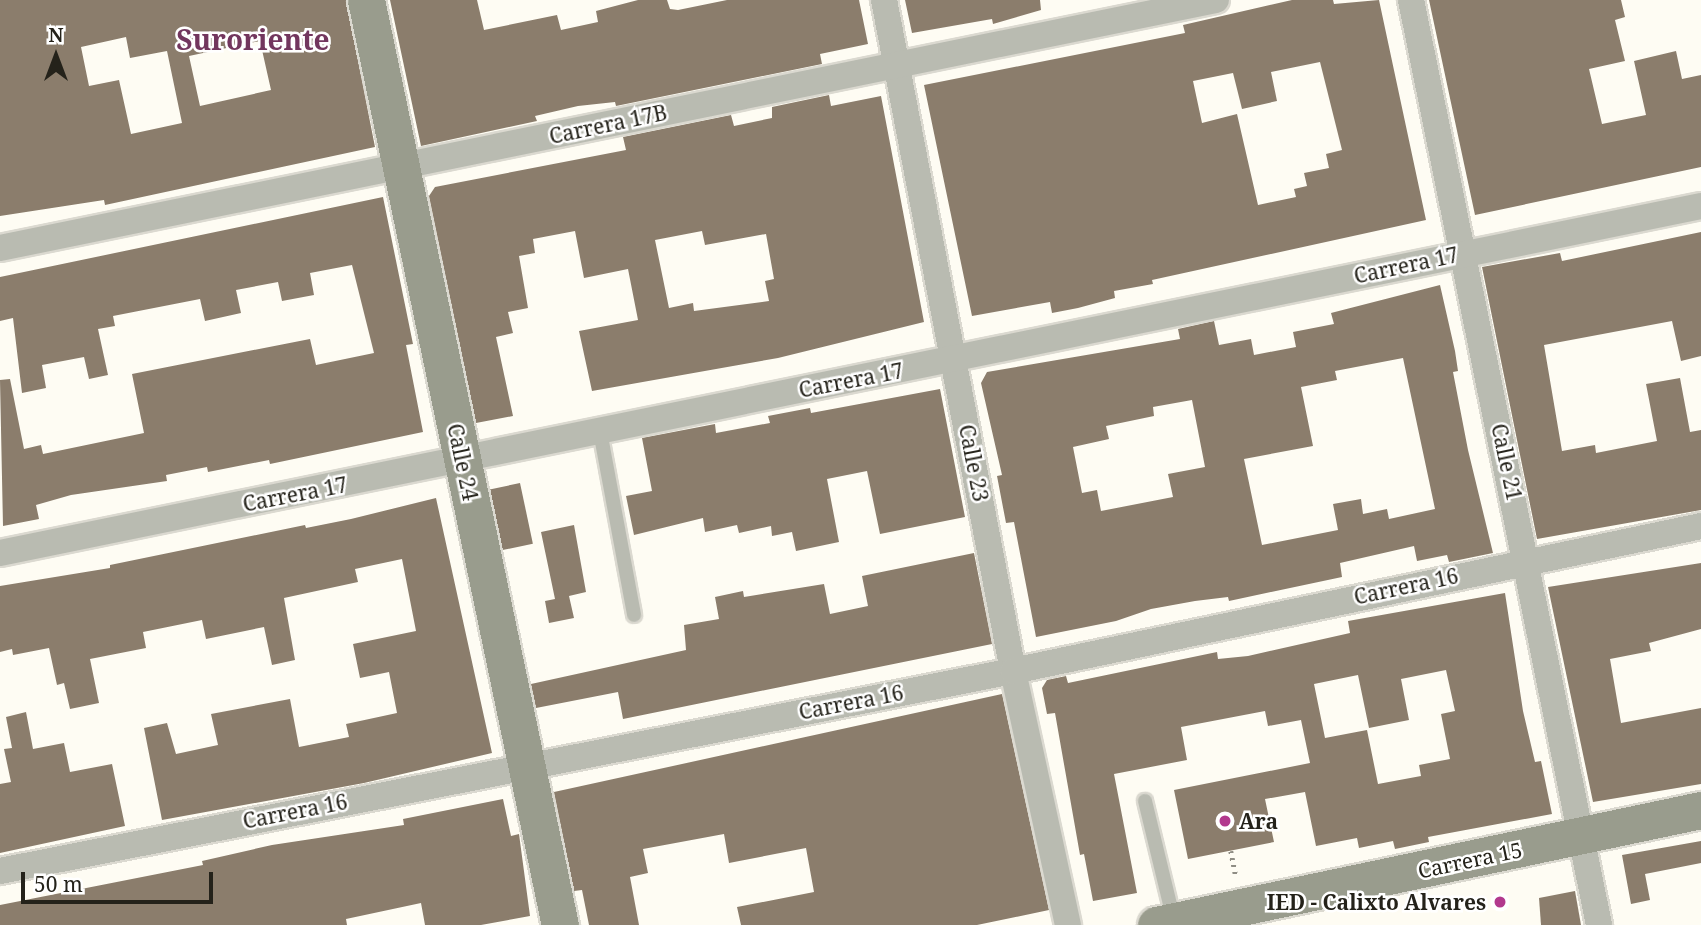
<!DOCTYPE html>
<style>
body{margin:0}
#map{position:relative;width:1701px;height:925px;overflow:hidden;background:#fefcf3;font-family:"Noto Serif",serif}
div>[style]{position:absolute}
.building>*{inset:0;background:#8b7d6c;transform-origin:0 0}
.path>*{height:4.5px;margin-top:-2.25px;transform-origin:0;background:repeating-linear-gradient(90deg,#8f8d84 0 2px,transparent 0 7px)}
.roads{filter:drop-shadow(2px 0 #dbd9d0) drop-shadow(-2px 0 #dbd9d0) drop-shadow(0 2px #dbd9d0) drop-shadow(0 -2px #dbd9d0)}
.lane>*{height:14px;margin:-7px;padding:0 7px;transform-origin:7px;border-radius:7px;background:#b9bbb1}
.street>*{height:26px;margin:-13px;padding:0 13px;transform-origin:13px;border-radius:13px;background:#b9bbb1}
.secondary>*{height:37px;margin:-18.5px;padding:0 18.5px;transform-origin:18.5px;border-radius:18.5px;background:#999c8d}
.dots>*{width:19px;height:19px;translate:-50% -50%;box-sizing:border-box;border:4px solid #fff;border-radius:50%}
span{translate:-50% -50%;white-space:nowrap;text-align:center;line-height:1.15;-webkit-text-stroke:5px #fff;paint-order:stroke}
.street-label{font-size:21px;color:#24221a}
.poi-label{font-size:21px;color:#24221a;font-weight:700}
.left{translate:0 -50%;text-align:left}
.right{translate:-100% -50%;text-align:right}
.district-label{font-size:28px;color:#72365e;font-weight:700}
.north{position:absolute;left:21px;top:21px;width:70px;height:70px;-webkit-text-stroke:5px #fff;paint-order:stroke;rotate:0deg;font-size:19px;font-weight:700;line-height:28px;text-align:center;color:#24221a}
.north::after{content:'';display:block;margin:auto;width:24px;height:32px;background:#24221a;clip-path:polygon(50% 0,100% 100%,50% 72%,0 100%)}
.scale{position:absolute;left:21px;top:872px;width:192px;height:32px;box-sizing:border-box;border:4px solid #24221a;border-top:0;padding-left:9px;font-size:21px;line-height:24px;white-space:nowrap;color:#24221a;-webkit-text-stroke:5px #fff;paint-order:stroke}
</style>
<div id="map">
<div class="building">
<i style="clip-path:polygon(evenodd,0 0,346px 0,375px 147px,105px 205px,104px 200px,0 216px,0 0,126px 37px,130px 58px,167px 51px,182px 123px,131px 134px,119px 80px,89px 86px,81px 47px,126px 37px,0 0,260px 41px,271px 90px,200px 106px,189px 56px,260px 41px)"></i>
<i style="clip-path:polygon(390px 0,477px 0,484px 30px,557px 15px,561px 30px,598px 22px,596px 11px,638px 0,667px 0,670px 9px,678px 10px,727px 0,859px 0,868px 44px,820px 54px,822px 64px,616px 106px,615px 102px,578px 106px,535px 116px,537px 121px,421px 146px)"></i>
<i style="clip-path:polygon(905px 0,1040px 0,1041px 10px,993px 24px,992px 19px,912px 33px)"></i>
<i style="clip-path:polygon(evenodd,1292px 0,1333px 0,1334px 4px,1379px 0,1426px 220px,1152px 280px,1153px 284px,1114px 291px,1115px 298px,1078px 308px,1052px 313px,1050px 302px,972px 316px,924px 85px,1185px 33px,1183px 25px,1292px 0,1320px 62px,1342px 150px,1326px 154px,1329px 168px,1304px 173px,1307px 186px,1294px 189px,1296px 197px,1258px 205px,1237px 114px,1202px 123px,1193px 81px,1233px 73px,1242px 109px,1277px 101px,1271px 72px,1320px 62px)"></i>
<i style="clip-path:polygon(1429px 0,1621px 0,1625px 17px,1615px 20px,1625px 61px,1589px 69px,1602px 124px,1646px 115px,1634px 61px,1676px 51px,1682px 79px,1701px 75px,1701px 167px,1475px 215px)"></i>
<i style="clip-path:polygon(evenodd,829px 95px,831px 106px,881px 96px,924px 322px,778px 358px,592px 391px,579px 331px,638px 320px,628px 269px,584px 278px,575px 231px,533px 239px,535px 253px,519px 256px,528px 308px,508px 312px,513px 333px,496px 337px,513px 416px,476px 423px,429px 196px,435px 187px,626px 150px,623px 137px,731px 115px,734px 126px,772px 118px,772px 107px,829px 95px,702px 231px,705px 245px,766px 234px,774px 279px,765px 281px,769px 301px,694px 311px,693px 303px,669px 308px,655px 240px,702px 231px)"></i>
<i style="clip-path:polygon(383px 197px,413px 344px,406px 345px,423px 432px,270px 464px,269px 460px,208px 472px,207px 467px,166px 475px,167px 481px,71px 495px,36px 505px,39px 519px,3px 526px,0 380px,10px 379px,24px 449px,41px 445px,43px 454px,144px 433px,132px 374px,310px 339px,316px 365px,374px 353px,352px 265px,310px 273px,314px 295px,282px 301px,278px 282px,236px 290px,241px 313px,205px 321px,200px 299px,113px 316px,115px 326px,98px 329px,108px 375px,89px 379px,84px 357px,42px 365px,46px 388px,22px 393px,13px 318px,0 321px,0 277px)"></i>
<i style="clip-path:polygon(1701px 232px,1701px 356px,1681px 361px,1672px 321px,1544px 345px,1562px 451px,1595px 445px,1596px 453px,1657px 441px,1646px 384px,1680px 378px,1690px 432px,1701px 430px,1701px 510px,1537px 539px,1482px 267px,1560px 253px,1562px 261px)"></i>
<i style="clip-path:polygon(evenodd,1440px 285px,1455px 351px,1458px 371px,1453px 372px,1468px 450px,1493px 553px,1449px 562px,1447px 555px,1417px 561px,1414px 546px,1340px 563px,1342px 577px,1229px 601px,1228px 597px,1195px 601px,1151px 609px,1116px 621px,1036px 637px,1014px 522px,1006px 523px,997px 476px,1002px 475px,981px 383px,987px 372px,1180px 339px,1178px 329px,1214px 321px,1219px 345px,1251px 339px,1254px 355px,1296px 347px,1293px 332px,1334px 324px,1331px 313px,1440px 285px,1403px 358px,1435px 509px,1389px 519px,1387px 509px,1363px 514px,1361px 499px,1333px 504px,1338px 530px,1262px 545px,1244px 459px,1313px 446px,1301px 387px,1337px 380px,1335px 371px,1403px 358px,1440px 285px,1192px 400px,1205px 467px,1168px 474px,1173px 497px,1101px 511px,1097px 490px,1082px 493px,1073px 447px,1109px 439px,1106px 426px,1154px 416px,1153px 407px,1192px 400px)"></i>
<i style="clip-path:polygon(940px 389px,965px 517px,880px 534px,867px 471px,827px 479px,839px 542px,796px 551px,792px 532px,772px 536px,771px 526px,739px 533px,737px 525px,705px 532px,703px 518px,634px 535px,626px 496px,652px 491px,642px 438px,715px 424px,716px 433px,770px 423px,768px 416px,810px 408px,811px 413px)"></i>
<i style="left:520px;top:483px;width:62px;height:31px;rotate:78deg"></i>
<i style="clip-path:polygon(436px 498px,492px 753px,364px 783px,162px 820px,144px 728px,167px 723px,176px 754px,218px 745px,211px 714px,290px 699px,299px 747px,349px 737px,346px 724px,397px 713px,389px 672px,360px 678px,353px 644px,416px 631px,402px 559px,355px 569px,358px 582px,284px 598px,295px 660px,272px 665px,264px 627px,206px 639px,202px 620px,143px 632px,146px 648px,90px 659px,99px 703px,70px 709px,64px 683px,57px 685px,49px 648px,13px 655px,12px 649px,0 652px,0 586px,110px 568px,110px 565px,305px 525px,306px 528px,351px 519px)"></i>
<i style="clip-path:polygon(574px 525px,586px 592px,569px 596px,574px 618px,549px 623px,545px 601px,555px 599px,541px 532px)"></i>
<i style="clip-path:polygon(974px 553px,992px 644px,623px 719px,618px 692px,536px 708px,531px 684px,686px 650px,684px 625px,719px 619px,715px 597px,743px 591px,744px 597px,824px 584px,830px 614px,868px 606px,862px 576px)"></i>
<i style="clip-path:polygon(1701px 563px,1701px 629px,1649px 643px,1651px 651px,1610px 659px,1621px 723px,1701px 708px,1701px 784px,1593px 802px,1548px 587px)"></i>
<i style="clip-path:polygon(evenodd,1505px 593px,1523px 711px,1535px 762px,1541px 761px,1552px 814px,1428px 837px,1429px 842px,1395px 849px,1393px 841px,1359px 848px,1357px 838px,1316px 846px,1305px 792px,1265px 799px,1274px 842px,1188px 859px,1174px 790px,1310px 763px,1301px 720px,1268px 726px,1265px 711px,1181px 727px,1187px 760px,1114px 774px,1137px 893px,1093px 901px,1084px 854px,1080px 855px,1055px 713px,1047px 714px,1042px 688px,1047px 680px,1066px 676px,1068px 683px,1217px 652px,1218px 659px,1248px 656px,1350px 633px,1348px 621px,1505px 593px,1446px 670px,1455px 711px,1441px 714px,1450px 759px,1419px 765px,1421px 776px,1378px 784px,1367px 730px,1325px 738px,1314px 684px,1358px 675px,1369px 728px,1409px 720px,1401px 679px,1446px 670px)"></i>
<i style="clip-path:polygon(1002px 694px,1049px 910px,977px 925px,741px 925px,737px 907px,814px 892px,806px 848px,729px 863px,724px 834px,643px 849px,648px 873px,630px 877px,639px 925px,589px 925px,582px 890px,574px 891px,554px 792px)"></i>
<i style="clip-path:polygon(26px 712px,33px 749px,64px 743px,70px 772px,112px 764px,125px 826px,0 853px,0 784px,11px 782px,4px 749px,12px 748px,6px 717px)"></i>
<i style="clip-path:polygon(503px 799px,511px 836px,519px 834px,530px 916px,481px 925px,425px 925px,421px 903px,346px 919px,347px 925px,0 925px,0 905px,203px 865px,202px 861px,272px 845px,404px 825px,403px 819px)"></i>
<i style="clip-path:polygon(1701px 841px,1701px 863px,1645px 874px,1650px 900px,1631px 904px,1622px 855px)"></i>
<i style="clip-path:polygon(1575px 891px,1581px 925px,1541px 925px,1539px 898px)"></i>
</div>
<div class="path">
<i style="left:1231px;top:851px;width:26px;rotate:79deg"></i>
</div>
<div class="roads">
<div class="lane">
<i style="left:600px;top:431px;width:187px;rotate:79.5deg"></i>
<i style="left:1145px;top:801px;width:123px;rotate:76.4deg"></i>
</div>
<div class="street">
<i style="left:884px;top:0;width:683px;rotate:79.12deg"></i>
<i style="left:1013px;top:671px;width:260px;rotate:77.8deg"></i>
<i style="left:1411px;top:0;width:944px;rotate:78.51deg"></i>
<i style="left:0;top:248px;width:1241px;rotate:-11.53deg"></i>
<i style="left:0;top:553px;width:1736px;rotate:-11.53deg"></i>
<i style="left:0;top:871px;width:1033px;rotate:-11.17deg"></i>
<i style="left:1013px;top:671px;width:703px;rotate:-11.9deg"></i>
</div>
<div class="secondary">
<i style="left:366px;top:0;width:945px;rotate:78.16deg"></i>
<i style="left:1156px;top:925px;width:557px;rotate:-11.92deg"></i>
</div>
</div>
<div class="dots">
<i style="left:1225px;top:821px;background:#b2398e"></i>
<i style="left:1500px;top:902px;background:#b2398e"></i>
</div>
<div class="street-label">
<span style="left:608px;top:124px;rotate:-12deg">Carrera 17B</span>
<span style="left:1406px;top:265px;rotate:-12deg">Carrera 17</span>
<span style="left:851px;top:380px;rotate:-11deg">Carrera 17</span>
<span style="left:463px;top:462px;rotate:78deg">Calle 24</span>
<span style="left:1507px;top:462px;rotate:78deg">Calle 21</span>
<span style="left:974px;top:463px;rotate:79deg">Calle 23</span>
<span style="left:295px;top:494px;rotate:-11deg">Carrera 17</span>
<span style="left:1406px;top:586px;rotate:-12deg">Carrera 16</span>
<span style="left:851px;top:702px;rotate:-11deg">Carrera 16</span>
<span style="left:295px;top:811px;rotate:-11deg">Carrera 16</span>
<span style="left:1470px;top:860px;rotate:-12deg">Carrera 15</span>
</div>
<div class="poi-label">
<span class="left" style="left:1239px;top:821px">Ara</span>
<span class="right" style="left:1486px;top:902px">IED - Calixto Alvares</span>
</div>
<div class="district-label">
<span style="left:253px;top:39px">Suroriente</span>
</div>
<div class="north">N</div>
<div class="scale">50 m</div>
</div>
